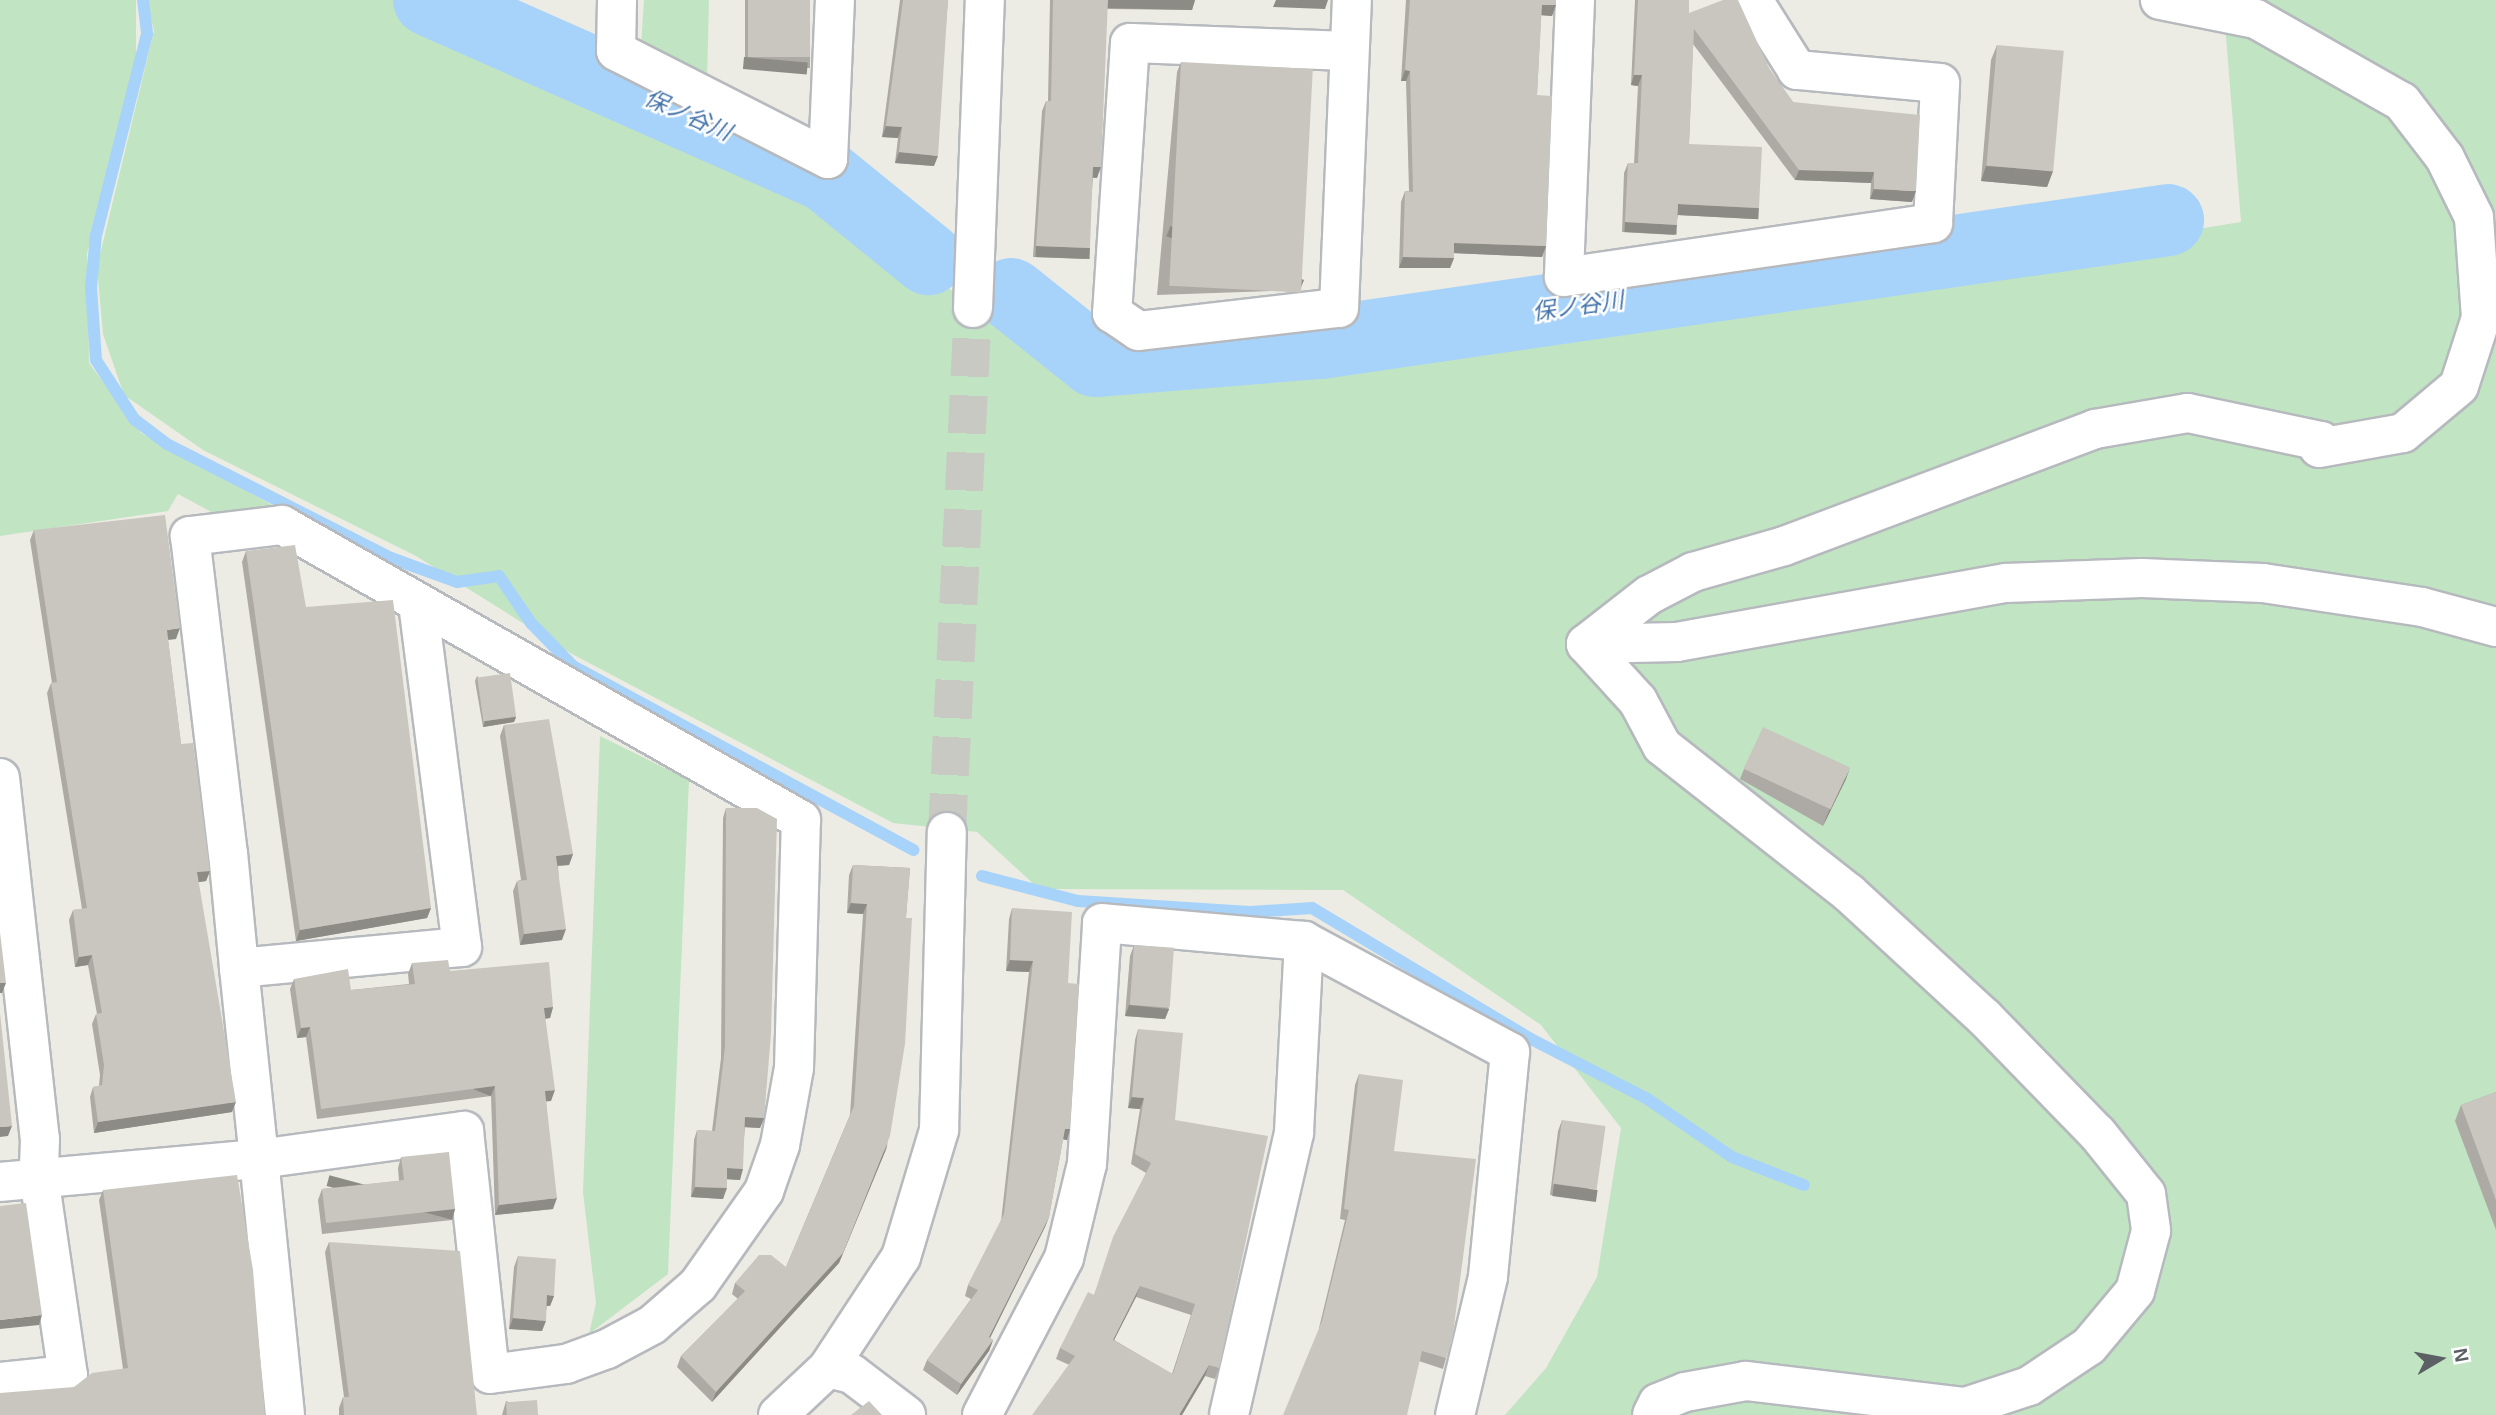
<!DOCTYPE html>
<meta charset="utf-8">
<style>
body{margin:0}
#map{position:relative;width:2496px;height:1415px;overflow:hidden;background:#edece4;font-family:Arial,"Noto Sans JP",sans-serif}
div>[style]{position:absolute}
.green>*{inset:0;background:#c1e4c3}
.stream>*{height:12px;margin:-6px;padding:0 6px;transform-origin:6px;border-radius:6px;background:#a7d3fa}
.river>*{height:72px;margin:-36px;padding:0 36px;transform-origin:36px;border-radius:36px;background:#a7d3fa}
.tertiary-tunnel>*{height:38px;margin-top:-19px;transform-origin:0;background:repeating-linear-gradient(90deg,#c9c9c4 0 38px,transparent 0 57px)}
.roads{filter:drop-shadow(2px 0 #b6b9bd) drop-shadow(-2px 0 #b6b9bd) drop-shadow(0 2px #b6b9bd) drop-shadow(0 -2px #b6b9bd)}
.minor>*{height:38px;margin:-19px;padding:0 19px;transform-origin:19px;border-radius:19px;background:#fff}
.tertiary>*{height:38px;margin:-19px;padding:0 19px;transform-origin:19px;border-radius:19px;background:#fff}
.wall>*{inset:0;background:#adaaa5;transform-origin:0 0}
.shaded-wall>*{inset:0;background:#8d8b86;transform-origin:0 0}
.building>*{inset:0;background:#c9c6c0;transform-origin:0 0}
span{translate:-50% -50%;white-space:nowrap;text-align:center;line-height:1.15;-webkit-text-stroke:5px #fff;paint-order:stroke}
.water-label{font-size:23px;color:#4574ab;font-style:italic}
.north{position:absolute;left:2405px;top:1324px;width:70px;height:70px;-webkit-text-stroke:5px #fff;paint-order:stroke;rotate:80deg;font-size:19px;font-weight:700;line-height:28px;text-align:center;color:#5c5f63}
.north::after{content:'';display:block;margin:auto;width:24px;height:32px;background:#5c5f63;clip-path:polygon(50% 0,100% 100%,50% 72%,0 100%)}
</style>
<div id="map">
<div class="green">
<i style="clip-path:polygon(0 0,136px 0,136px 55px,87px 254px,89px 363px,141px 433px,274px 506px,215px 514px,178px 494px,168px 511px,0 536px)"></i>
<i style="clip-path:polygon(147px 0,399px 0,802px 182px,1080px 383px,1324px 372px,2241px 222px,2223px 0,2496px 0,2496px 1415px,1505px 1415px,1546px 1368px,1597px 1277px,1621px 1128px,1541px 1025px,1343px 890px,1039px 889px,977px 832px,893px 823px,572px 654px,416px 556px,203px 450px,124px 395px,103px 334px,97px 267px,154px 31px)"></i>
<i style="clip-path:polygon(644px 0,709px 0,707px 83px,641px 46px)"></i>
<i style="clip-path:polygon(600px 736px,689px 780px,668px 1274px,589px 1334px,596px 1303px,583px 1192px)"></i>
</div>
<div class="stream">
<i style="left:143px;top:0;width:34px;rotate:83deg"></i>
<i style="left:147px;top:34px;width:207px;rotate:104.2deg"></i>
<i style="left:96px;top:235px;width:52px;rotate:95.5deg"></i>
<i style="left:91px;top:287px;width:73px;rotate:86.1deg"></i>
<i style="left:96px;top:360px;width:70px;rotate:57.2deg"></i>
<i style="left:134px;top:419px;width:41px;rotate:37.1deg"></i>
<i style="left:167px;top:444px;width:251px;rotate:27deg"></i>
<i style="left:391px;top:558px;width:70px;rotate:20deg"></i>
<i style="left:457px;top:582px;width:42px;rotate:-8.1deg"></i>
<i style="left:499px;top:576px;width:57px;rotate:55.8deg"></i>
<i style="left:531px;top:623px;width:60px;rotate:45.7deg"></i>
<i style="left:573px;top:666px;width:387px;rotate:28.4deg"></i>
<i style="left:982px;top:876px;width:99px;rotate:14.6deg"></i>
<i style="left:1078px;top:901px;width:172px;rotate:3.7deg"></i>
<i style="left:1250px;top:912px;width:62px;rotate:-3.7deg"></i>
<i style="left:1312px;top:908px;width:255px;rotate:30.9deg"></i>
<i style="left:1531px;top:1039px;width:129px;rotate:27.2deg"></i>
<i style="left:1646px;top:1098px;width:104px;rotate:34.5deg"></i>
<i style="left:1732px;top:1157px;width:77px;rotate:21.3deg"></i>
</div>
<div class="river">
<i style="left:429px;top:0;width:434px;rotate:23.9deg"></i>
<i style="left:826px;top:176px;width:132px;rotate:39.1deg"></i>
<i style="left:1011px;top:294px;width:107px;rotate:38.6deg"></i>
<i style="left:1095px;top:361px;width:226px;rotate:-4.6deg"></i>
<i style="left:1320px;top:343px;width:857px;rotate:-8.25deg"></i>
</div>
<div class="tertiary-tunnel">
<i style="left:947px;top:832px;width:525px;rotate:-87.16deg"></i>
</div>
<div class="roads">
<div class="minor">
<i style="left:617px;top:0;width:51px;rotate:91.1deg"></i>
<i style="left:616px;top:51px;width:238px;rotate:27deg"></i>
<i style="left:828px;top:159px;width:159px;rotate:-87.5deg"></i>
<i style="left:1575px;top:0;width:277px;rotate:92.3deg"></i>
<i style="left:1564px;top:277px;width:373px;rotate:-8.3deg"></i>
<i style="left:1933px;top:223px;width:140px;rotate:-87.1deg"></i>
<i style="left:1940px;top:83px;width:144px;rotate:-174.8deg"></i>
<i style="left:1797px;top:70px;width:83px;rotate:-122.2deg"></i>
<i style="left:1349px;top:51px;width:219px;rotate:-177.9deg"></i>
<i style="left:1130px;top:43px;width:271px;rotate:93.8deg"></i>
<i style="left:1112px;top:313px;width:32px;rotate:34deg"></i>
<i style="left:1139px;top:331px;width:201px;rotate:-6.6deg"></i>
<i style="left:1339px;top:308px;width:308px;rotate:-87.6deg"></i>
<i style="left:1586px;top:644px;width:80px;rotate:-37.9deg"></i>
<i style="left:1649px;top:595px;width:50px;rotate:-27.6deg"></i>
<i style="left:1693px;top:572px;width:95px;rotate:-15.9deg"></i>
<i style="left:1784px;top:546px;width:332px;rotate:-20.6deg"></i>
<i style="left:2095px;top:429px;width:94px;rotate:-9.8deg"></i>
<i style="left:2188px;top:413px;width:136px;rotate:11.9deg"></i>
<i style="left:2321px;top:441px;width:7px;rotate:106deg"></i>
<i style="left:2319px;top:448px;width:85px;rotate:-10.1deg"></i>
<i style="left:2403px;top:433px;width:73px;rotate:-40deg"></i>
<i style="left:2459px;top:386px;width:71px;rotate:-72.1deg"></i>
<i style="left:2481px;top:318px;width:101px;rotate:-94deg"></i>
<i style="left:2474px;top:217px;width:66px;rotate:-116.2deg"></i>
<i style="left:2445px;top:158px;width:71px;rotate:-127.5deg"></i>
<i style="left:2402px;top:102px;width:168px;rotate:-150.4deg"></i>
<i style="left:2256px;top:19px;width:98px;rotate:-168.8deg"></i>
<i style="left:1586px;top:644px;width:77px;rotate:47.6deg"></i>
<i style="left:1638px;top:701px;width:51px;rotate:61.9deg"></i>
<i style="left:1662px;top:746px;width:238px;rotate:38.2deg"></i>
<i style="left:1849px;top:893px;width:183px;rotate:42.6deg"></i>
<i style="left:1984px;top:1017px;width:162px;rotate:45.8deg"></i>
<i style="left:2097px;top:1133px;width:78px;rotate:51.2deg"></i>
<i style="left:2146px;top:1194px;width:37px;rotate:82deg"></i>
<i style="left:2151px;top:1231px;width:62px;rotate:104.9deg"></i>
<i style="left:2135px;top:1291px;width:72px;rotate:129.9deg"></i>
<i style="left:2089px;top:1346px;width:72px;rotate:146.3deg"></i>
<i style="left:2029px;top:1386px;width:67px;rotate:161.8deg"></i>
<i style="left:1965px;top:1407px;width:221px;rotate:-173.2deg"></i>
<i style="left:1746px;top:1381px;width:62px;rotate:169.8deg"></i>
<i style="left:1685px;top:1392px;width:29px;rotate:158deg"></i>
<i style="left:1658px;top:1403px;width:13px;rotate:117deg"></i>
<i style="left:1586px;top:644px;width:91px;rotate:-1.3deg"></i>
<i style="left:1677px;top:642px;width:334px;rotate:-10.2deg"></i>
<i style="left:2006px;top:583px;width:136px;rotate:-2.1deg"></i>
<i style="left:2142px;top:578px;width:121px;rotate:2.4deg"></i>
<i style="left:2263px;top:583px;width:161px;rotate:8.6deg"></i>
<i style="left:2422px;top:607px;width:77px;rotate:15.1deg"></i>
<i style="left:0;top:778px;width:363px;rotate:83.7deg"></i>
<i style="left:40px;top:1139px;width:38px;rotate:92deg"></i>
<i style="left:39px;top:1177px;width:200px;rotate:81.7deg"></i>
<i style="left:68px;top:1375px;width:68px;rotate:174.1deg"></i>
<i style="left:1304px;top:941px;width:234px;rotate:28.3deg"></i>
<i style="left:1510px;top:1052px;width:226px;rotate:95.6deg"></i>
<i style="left:1488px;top:1277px;width:142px;rotate:103.4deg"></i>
<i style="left:239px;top:968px;width:224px;rotate:-5.4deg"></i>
<i style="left:462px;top:947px;width:346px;rotate:-97.3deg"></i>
<i style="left:0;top:1182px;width:260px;rotate:-5.1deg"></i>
<i style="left:259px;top:1159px;width:207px;rotate:-7.8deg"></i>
<i style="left:464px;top:1131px;width:244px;rotate:83.9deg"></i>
<i style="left:490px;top:1374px;width:77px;rotate:-7.5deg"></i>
<i style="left:566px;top:1364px;width:44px;rotate:-20.1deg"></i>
<i style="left:607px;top:1349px;width:51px;rotate:-28.1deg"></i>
<i style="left:652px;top:1325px;width:61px;rotate:-41deg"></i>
<i style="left:698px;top:1285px;width:115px;rotate:-54.9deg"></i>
<i style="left:764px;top:1191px;width:49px;rotate:-70.8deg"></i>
<i style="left:780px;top:1145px;width:78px;rotate:-79.7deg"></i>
<i style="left:794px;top:1068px;width:248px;rotate:-88.4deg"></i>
<i style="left:801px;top:820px;width:597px;rotate:-150.39deg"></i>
<i style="left:282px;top:525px;width:93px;rotate:173.2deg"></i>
<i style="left:190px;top:536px;width:319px;rotate:83.2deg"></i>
<i style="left:228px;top:853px;width:116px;rotate:84.5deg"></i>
<i style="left:239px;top:968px;width:192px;rotate:84deg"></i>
<i style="left:259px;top:1159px;width:257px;rotate:84.2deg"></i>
<i style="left:828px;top:1368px;width:25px;rotate:14deg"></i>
<i style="left:852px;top:1374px;width:68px;rotate:37.2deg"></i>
<i style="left:982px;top:1415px;width:177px;rotate:-62.4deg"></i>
<i style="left:1064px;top:1258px;width:97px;rotate:-76.3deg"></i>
<i style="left:1087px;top:1164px;width:241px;rotate:-86.4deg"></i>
<i style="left:1102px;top:923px;width:203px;rotate:5.1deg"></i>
<i style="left:1304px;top:941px;width:192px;rotate:93deg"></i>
<i style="left:1294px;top:1133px;width:289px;rotate:103deg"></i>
</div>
<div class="tertiary">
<i style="left:973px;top:308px;width:308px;rotate:-87.8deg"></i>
<i style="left:778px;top:1415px;width:69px;rotate:-43.2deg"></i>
<i style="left:828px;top:1368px;width:133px;rotate:-56.7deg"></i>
<i style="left:901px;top:1257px;width:133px;rotate:-73.3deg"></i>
<i style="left:939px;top:1130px;width:298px;rotate:-88.5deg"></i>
</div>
</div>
<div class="wall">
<i style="left:745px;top:0;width:65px;height:68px"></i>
<i style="clip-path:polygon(900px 0,948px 0,934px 166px,895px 163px,898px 138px,882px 137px)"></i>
<i style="clip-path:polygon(1050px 0,1195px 0,1192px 10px,1107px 9px,1097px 178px,1093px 178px,1086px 259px,1033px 257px,1042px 111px,1046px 101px,1048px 101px)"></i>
<i style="clip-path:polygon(1406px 0,1556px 0,1552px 16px,1541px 15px,1537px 95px,1546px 246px,1542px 257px,1454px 253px,1454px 258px,1450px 268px,1399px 268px,1401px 202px,1405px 191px,1409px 191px,1406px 81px,1401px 81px)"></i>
<i style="clip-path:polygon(1635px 0,1689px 0,1689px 13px,1770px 70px,1793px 102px,1912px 202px,1870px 199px,1871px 183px,1795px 180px,1693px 44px,1689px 144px,1759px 208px,1755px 219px,1678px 215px,1674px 235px,1622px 232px,1624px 173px,1628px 163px,1634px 163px,1638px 86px,1631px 85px)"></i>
<i style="clip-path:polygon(1997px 45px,2053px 171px,2047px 187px,1981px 181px,1991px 60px)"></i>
<i style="clip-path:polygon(1181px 62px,1300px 290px,1157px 295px,1177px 72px)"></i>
<i style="clip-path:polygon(34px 530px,176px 639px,168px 640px,181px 744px,210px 871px,206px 881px,198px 882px,232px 1112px,94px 1133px,90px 1097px,93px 1087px,99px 1086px,100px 1075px,92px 1024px,96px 1014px,97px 1014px,88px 965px,75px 967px,69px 920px,73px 910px,82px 909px,47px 693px,51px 683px,52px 683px,30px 540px)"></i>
<i style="clip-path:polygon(246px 551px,306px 607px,431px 908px,427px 918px,296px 941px,242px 562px)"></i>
<i style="clip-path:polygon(477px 676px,516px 717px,514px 722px,483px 727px,475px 681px)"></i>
<i style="clip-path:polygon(504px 725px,573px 854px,569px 865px,558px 866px,562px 940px,520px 945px,513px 891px,517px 881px,521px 880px,500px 736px)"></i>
<i style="clip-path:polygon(1744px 769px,1846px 779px,1823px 826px,1740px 779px)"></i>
<i style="clip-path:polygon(726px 808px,764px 1118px,760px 1128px,745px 1127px,740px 1180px,727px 1179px,723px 1199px,691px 1197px,694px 1140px,697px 1130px,712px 1131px,721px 1058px,723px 818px)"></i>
<i style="clip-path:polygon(853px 865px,910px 868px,887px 1147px,839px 1263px,712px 1402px,677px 1367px,681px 1356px,738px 1299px,732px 1294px,735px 1283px,786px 1267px,850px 1115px,863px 914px,847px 913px,849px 875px)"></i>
<i style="clip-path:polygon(1012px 908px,1068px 983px,1067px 1140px,1063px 1139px,1049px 1217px,1045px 1227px,990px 1338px,993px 1340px,989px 1351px,957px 1395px,923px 1370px,927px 1360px,971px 1299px,965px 1296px,968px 1285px,1001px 1221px,1029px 972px,1006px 971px,1009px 919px)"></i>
<i style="clip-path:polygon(1134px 945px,1169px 1009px,1165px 1019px,1125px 1016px,1130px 956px)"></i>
<i style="clip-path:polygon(412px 963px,450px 971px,553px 1007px,550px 1018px,545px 1019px,551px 1101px,546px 1101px,553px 1209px,495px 1215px,491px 1096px,317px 1119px,306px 1037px,297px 1038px,290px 989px,294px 979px,351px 990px,409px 984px,408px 974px)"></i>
<i style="clip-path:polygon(evenodd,1138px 1029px,1175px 1120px,1219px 1368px,1215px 1379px,1205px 1376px,1182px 1415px,1056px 1359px,1060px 1348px,1094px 1295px,1146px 1173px,1131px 1164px,1140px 1109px,1128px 1108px,1135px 1040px,1138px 1029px,1136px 1297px,1191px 1315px,1172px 1374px,1114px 1340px,1136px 1297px)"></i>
<i style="clip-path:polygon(1359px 1074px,1394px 1151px,1446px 1358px,1443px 1369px,1319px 1328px,1345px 1220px,1340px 1219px,1355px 1085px)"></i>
<i style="clip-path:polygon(2496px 1092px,2496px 1230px,2455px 1121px,2461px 1105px)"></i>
<i style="clip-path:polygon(1562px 1120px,1594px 1201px,1550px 1195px,1558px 1131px)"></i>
<i style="clip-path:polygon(401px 1157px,455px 1209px,452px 1220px,322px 1234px,318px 1200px,322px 1189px,399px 1181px,398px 1168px)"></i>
<i style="clip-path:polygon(103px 1190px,265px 1415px,74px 1387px,123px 1369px,99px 1200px)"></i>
<i style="clip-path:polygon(329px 1242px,477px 1415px,339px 1415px,339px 1408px,343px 1397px,344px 1397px,325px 1252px)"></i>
<i style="clip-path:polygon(518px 1256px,554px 1296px,550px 1306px,547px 1306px,542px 1331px,509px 1329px,514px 1267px)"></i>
<i style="clip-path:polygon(506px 1401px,538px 1415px,502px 1415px)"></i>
</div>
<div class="shaded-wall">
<i style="clip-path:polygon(1107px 0,1195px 0,1192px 10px,1104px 8px)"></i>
<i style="clip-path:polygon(1276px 0,1328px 0,1325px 9px,1273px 7px)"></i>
<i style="clip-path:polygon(1542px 5px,1556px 5px,1552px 16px,1538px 15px)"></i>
<i style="left:744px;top:57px;width:64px;height:12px;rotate:5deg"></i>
<i style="clip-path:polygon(1405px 70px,1410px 71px,1406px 81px,1401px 81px)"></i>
<i style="clip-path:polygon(1634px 75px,1642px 75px,1638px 86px,1631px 85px)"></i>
<i style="clip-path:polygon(886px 126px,902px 127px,898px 138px,882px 137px)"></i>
<i style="clip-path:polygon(899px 152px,938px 156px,934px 166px,895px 163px)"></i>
<i style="clip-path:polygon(1986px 166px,2053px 171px,2047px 187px,1981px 181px)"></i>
<i style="clip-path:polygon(1093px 167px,1101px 167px,1097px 178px,1089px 177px)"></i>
<i style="clip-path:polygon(1799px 170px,1874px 172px,1871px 183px,1795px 180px)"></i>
<i style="clip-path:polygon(1874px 189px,1916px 191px,1912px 202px,1870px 199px)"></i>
<i style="left:1678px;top:204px;width:81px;height:11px;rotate:3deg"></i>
<i style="left:1625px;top:222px;width:52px;height:10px;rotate:3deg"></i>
<i style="clip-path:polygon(1454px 243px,1546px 246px,1542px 257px,1451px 253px)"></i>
<i style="left:1036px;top:246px;width:54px;height:11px;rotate:2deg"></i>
<i style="clip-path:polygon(1403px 257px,1454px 258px,1450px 268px,1399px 268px)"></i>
<i style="left:1304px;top:280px;width:11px;height:144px;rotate:112deg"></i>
<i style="clip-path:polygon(180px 628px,176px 639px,163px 640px,167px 630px)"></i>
<i style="clip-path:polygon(516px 717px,514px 722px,483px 727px,485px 721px)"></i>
<i style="clip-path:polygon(1850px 768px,1846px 779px,1823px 826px,1827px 815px)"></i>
<i style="clip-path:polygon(573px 854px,569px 865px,553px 866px,556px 856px)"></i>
<i style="clip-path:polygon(210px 871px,206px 881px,193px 883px,197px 872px)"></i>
<i style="clip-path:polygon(851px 903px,867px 904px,863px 914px,847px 913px)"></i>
<i style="clip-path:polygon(431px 908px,427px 918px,296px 941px,300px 930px)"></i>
<i style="clip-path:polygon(566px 929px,562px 940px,520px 945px,524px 934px)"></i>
<i style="clip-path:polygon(92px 955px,88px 965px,75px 967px,79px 957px)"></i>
<i style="clip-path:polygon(1010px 960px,1033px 961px,1029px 972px,1006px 971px)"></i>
<i style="clip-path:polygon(0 983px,6px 983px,2px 993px,0 993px)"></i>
<i style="clip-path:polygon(1129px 1005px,1169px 1009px,1165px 1019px,1125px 1016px)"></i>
<i style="clip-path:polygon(553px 1007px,550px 1018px,540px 1019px,544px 1008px)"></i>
<i style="clip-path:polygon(310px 1027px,306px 1037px,297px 1038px,301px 1028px)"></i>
<i style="left:495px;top:1086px;width:11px;height:176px;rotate:112deg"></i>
<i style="clip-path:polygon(555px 1090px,551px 1101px,541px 1102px,545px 1091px)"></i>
<i style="clip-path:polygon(1132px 1097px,1144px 1098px,1140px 1109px,1128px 1108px)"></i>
<i style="clip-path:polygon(236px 1102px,232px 1112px,94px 1133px,98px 1122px)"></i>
<i style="clip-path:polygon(745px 1117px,764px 1118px,760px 1128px,742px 1127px)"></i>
<i style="clip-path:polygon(12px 1126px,8px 1136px,0 1137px,0 1127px)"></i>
<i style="clip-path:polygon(1065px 1129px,1070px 1129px,1067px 1140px,1061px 1139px)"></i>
<i style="clip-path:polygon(887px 1147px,839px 1263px,712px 1402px,716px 1392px)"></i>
<i style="clip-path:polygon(727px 1168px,743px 1169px,740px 1180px,723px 1179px)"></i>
<i style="left:1554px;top:1184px;width:44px;height:12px;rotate:8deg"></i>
<i style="clip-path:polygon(695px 1187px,727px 1188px,723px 1199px,691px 1197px)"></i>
<i style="clip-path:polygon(557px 1198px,553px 1209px,495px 1215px,499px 1205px)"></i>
<i style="left:455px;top:1209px;width:11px;height:130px;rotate:105deg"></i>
<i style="clip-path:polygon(1049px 1217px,1045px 1227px,985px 1348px,989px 1337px)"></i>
<i style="clip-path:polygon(1140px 1286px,1136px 1297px,1109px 1350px,1113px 1340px)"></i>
<i style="clip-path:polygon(547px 1295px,554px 1296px,550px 1306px,543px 1306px)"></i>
<i style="clip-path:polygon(42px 1315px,39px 1325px,0 1329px,0 1320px)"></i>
<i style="clip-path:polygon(513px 1318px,546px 1321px,542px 1331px,509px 1329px)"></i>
<i style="clip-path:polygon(993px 1340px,989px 1351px,957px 1395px,961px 1384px)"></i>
<i style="clip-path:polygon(1209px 1365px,1205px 1376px,1182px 1415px,1179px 1415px)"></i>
</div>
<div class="building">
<i style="left:748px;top:0;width:62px;height:57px"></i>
<i style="clip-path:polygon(903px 0,948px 0,938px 156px,899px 152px,902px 127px,886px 126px)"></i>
<i style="clip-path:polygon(1053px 0,1108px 0,1101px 167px,1093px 167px,1090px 248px,1036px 246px,1046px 101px,1051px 101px)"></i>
<i style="clip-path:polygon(1410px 0,1556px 0,1556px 5px,1542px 5px,1537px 95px,1552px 96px,1546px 246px,1454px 243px,1454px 258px,1403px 257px,1405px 191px,1413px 192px,1410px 71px,1405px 70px)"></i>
<i style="clip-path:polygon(1638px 0,1689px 0,1689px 13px,1723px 0,1738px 0,1770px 70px,1793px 102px,1920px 115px,1916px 191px,1874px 189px,1874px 172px,1799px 170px,1694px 29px,1689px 144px,1762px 147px,1759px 208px,1678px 204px,1677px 225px,1625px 222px,1628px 163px,1638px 163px,1642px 75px,1634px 75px)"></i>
<i style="left:1997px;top:45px;width:67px;height:121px;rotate:5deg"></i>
<i style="left:1181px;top:62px;width:132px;height:224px;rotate:3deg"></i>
<i style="clip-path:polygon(165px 515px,180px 628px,167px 630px,181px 744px,193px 743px,210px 871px,197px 872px,236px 1102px,98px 1122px,93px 1087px,102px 1085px,104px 1065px,96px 1014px,102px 1013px,92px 955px,79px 957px,73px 910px,87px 908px,51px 683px,57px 682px,34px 530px)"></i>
<i style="clip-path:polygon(295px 545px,306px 607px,393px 600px,431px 908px,300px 930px,246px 551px)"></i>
<i style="left:510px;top:673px;width:44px;height:33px;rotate:82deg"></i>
<i style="clip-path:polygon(549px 719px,573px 854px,556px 856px,566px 929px,524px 934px,517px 881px,527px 880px,504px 725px)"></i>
<i style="left:1763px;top:727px;width:96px;height:46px;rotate:25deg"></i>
<i style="clip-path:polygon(726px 808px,757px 808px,777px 819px,771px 1034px,764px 1118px,745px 1117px,743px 1169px,727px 1168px,727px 1188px,695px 1187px,697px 1130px,715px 1131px,725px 1047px)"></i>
<i style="clip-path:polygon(853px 865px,910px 868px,906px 918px,912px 918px,905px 1044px,890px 1136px,843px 1253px,716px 1392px,681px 1356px,745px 1291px,735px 1283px,759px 1255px,771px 1255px,786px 1267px,854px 1106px,867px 904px,851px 903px)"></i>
<i style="clip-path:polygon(1012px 908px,1072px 912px,1068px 983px,1079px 984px,1070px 1129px,1065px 1129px,1049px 1217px,989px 1337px,993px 1340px,961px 1384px,927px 1360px,978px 1290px,968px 1285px,1004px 1214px,1033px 961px,1010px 960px)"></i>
<i style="clip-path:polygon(0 932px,6px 983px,0 983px)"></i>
<i style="left:1134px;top:945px;width:40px;height:60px;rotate:4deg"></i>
<i style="clip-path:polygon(448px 960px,450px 971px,549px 962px,553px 1007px,544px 1008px,555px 1090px,545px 1091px,557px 1198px,499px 1205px,495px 1086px,321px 1109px,310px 1027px,301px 1028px,294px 979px,348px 969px,351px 990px,415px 984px,412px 963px)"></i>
<i style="clip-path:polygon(0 1013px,12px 1126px,0 1127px)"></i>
<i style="clip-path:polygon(evenodd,1138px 1029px,1183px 1033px,1175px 1120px,1268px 1136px,1219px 1368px,1209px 1365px,1179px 1415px,1032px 1415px,1075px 1356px,1060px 1348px,1088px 1292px,1094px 1295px,1113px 1237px,1151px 1163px,1135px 1154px,1144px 1098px,1132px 1097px,1138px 1029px,1140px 1286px,1195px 1304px,1173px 1374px,1113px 1340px,1140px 1286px)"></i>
<i style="clip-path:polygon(1359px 1074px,1403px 1080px,1394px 1151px,1476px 1159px,1452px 1341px,1446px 1358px,1422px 1351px,1407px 1415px,1283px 1415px,1322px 1321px,1349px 1210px,1344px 1209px)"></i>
<i style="clip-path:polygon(2496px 1092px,2496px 1200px,2461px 1105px)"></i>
<i style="left:1562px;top:1120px;width:44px;height:64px;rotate:8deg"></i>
<i style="clip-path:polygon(449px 1152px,455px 1209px,326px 1223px,322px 1189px,404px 1180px,401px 1157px)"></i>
<i style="clip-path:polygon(237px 1175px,253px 1270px,265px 1415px,0 1415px,0 1393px,74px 1387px,92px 1373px,128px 1368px,103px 1190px)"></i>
<i style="clip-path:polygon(26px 1203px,42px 1315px,0 1320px,0 1206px)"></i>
<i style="clip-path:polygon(329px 1242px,460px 1251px,477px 1415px,344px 1415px,343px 1397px,349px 1397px)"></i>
<i style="clip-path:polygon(518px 1256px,556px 1259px,554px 1296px,547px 1295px,546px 1321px,513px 1318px)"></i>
<i style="left:537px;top:1400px;width:15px;height:31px;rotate:86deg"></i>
<i style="clip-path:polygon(869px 1401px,882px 1415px,851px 1415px)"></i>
</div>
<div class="water-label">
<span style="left:688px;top:115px;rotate:24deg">保ノ谷川</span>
<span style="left:1578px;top:306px;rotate:-8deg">保ノ谷川</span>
</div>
<div class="north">N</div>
</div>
